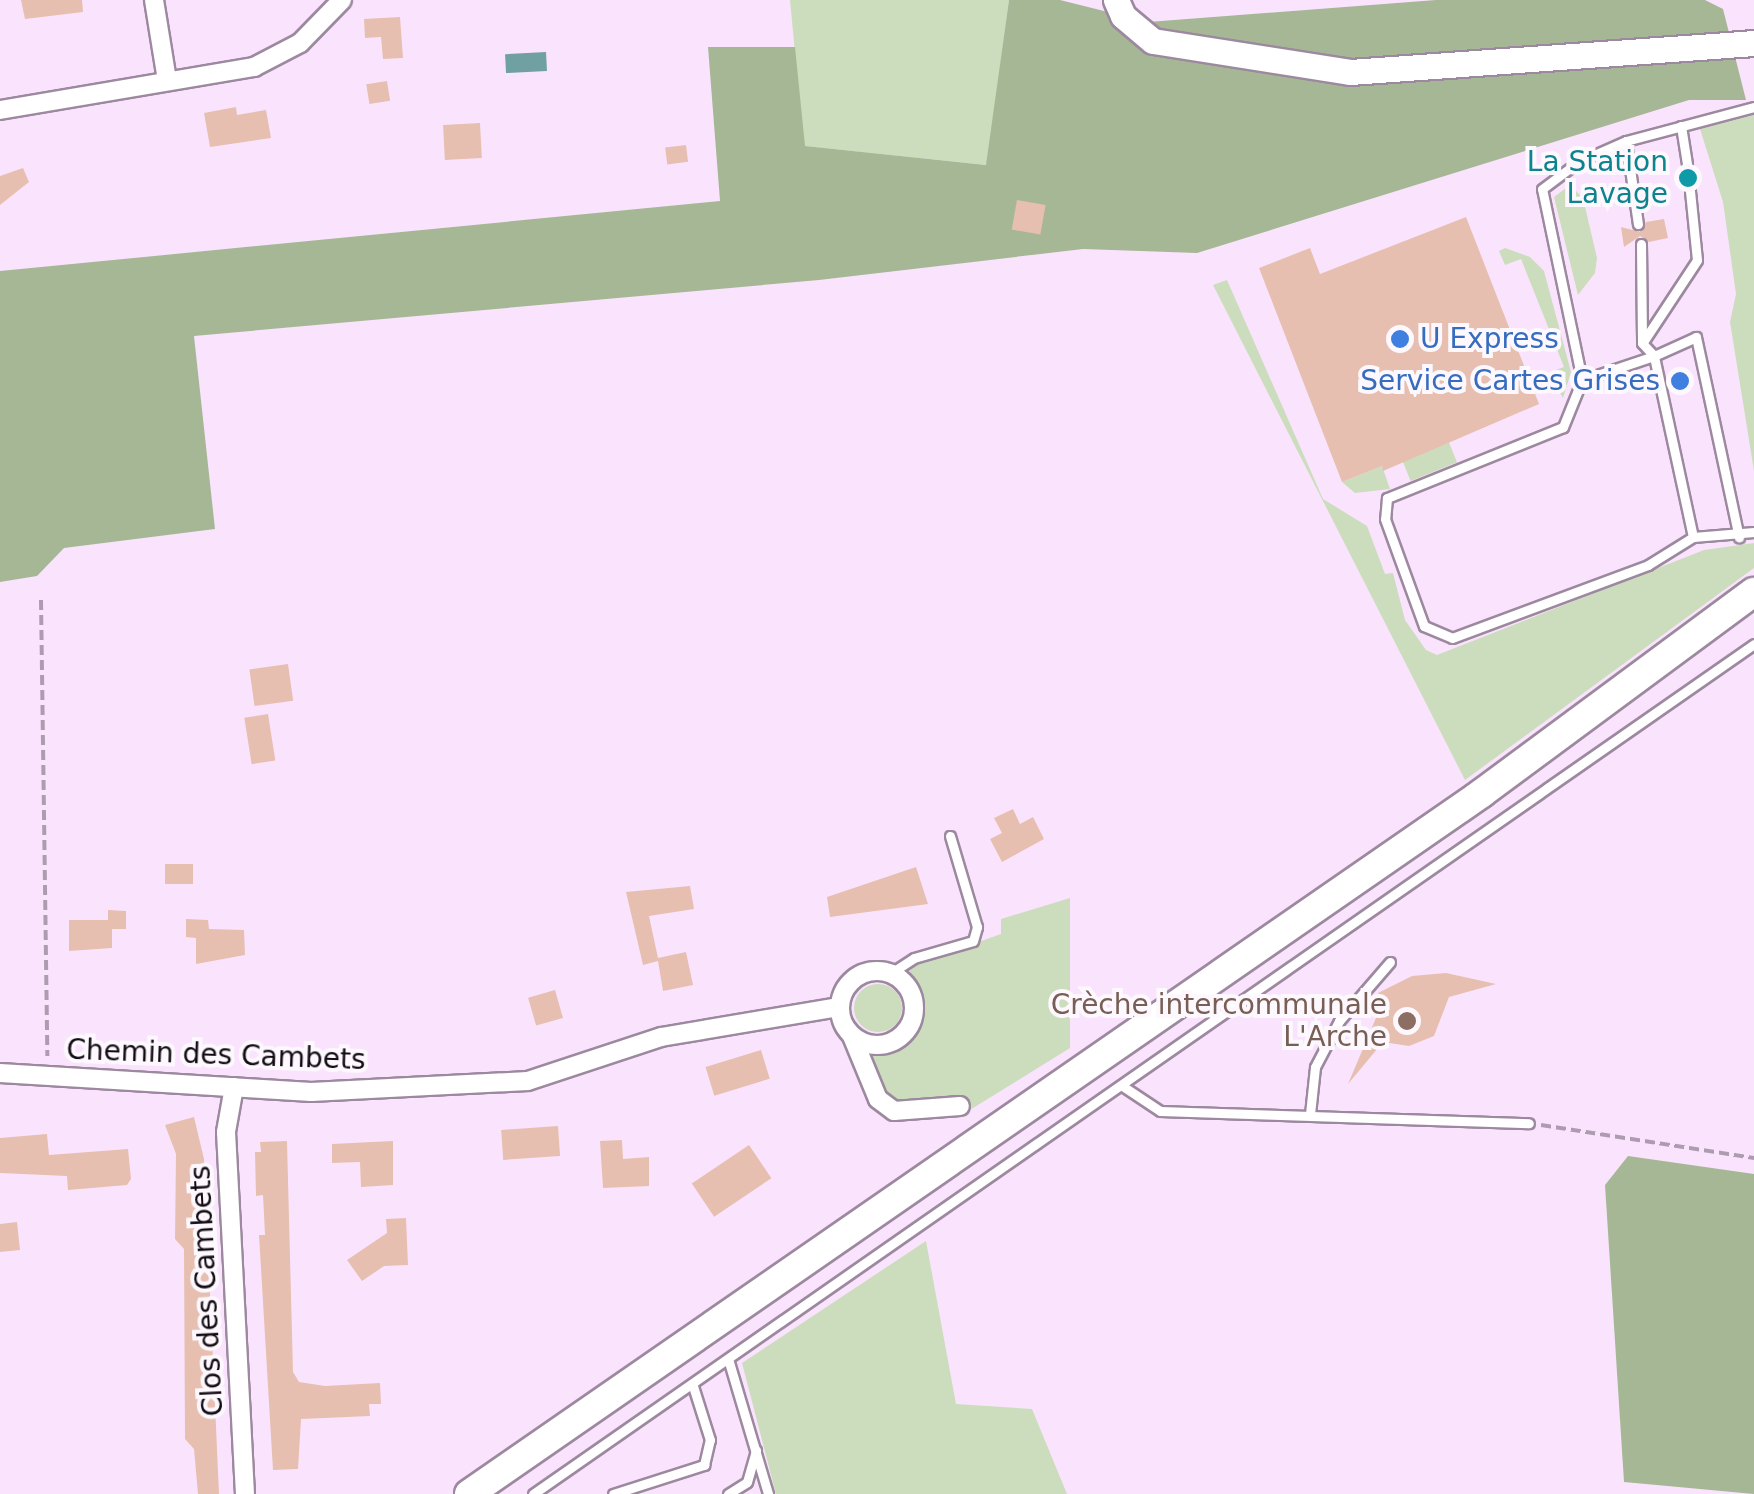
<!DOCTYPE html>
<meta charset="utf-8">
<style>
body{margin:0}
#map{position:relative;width:1754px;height:1494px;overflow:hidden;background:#fae4fd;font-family:"DejaVu Sans",sans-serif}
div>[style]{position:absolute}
.green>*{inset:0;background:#cbddbc;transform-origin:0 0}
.round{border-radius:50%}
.forest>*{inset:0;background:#a6b796}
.water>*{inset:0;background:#71a0a3;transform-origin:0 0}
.building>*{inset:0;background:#e7bfb0;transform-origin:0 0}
.path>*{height:4px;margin-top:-2px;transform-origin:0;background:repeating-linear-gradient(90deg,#ad9caf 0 10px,transparent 0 15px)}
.roads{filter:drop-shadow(2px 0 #9d899f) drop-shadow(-2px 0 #9d899f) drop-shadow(0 2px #9d899f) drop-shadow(0 -2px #9d899f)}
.lane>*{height:9px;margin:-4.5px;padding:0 4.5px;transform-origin:4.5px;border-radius:4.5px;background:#fff}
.street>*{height:18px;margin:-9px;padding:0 9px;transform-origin:9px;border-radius:9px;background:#fff}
.street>.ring{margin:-9px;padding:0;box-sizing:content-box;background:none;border:18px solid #fff;border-radius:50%}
.secondary>*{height:25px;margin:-12.5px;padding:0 12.5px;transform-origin:12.5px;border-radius:12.5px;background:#fff}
.primary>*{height:28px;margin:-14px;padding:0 14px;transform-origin:14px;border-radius:14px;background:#fff}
.dots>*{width:28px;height:28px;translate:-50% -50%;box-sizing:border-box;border:5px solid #fcf8fd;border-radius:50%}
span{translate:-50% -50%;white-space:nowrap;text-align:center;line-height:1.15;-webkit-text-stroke:8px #fcf8fd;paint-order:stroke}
.culture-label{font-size:28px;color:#0d838f}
.right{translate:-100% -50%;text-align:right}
.shop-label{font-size:28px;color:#366cbe}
.left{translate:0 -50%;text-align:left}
.education-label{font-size:28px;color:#785e54}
.street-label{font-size:28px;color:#120b13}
</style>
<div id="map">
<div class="green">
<i style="clip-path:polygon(790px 0,1009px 0,987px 165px,804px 146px)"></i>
<i style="clip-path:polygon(1754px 115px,1754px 471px,1730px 322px,1736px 294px,1723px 202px,1700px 129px)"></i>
<i style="clip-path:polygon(1570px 185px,1583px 198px,1597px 258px,1595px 273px,1578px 295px,1554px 197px)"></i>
<i style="clip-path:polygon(1505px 248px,1530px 257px,1544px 271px,1571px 372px,1563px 398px,1548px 373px,1564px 367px,1521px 259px,1505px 265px,1499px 251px)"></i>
<i style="clip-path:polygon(1227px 280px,1323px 499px,1367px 526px,1385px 574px,1393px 573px,1405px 620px,1426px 650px,1437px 655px,1704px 550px,1754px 543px,1754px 568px,1465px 780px,1213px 285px)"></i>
<i style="left:1448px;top:440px;width:24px;height:50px;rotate:68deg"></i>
<i style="clip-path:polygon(1382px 466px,1390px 489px,1355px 493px,1342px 482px)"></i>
<i style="clip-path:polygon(1070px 898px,1070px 1048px,965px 1113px,963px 1103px,917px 1107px,881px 1095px,865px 1052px,894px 1048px,918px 1029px,924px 1003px,908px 967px,1001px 934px,1001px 919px)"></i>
<i class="round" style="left:854px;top:984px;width:48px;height:48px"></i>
<i style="clip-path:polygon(926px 1241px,956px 1404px,1032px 1409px,1067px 1494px,776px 1494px,742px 1363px)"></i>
</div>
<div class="forest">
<i style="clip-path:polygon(1009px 0,1060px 0,1148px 22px,1436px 0,1705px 0,1723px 9px,1746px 100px,1689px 100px,1197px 253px,1083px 249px,819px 280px,194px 336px,215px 529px,64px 548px,37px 576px,0 582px,0 271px,720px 201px,708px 47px,795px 47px,805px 146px,986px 165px)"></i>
<i style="clip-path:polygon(1628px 1156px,1754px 1174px,1754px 1494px,1624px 1482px,1605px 1185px)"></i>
</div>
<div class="water">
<i style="left:546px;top:52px;width:19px;height:41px;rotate:87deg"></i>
</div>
<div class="building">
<i style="clip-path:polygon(21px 0,82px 0,83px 12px,25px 19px)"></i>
<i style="clip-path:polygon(400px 17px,403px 58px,383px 59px,381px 37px,365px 38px,364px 19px)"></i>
<i style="left:387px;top:81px;width:20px;height:21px;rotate:81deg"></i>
<i style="clip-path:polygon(236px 107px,237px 115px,266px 110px,271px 138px,210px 147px,204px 113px)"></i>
<i style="left:480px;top:123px;width:35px;height:37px;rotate:87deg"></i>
<i style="left:686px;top:145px;width:17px;height:21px;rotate:83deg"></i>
<i style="clip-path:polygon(23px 168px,29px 182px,0 205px,0 176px)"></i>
<i style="left:1017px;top:200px;width:29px;height:30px;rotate:10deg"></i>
<i style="clip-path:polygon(1466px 217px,1539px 404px,1383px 471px,1382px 466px,1342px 482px,1259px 268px,1310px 248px,1320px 274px)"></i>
<i style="clip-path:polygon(1664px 219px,1668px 238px,1649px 242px,1640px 236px,1624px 247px,1621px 227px,1640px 232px,1646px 222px)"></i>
<i style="left:288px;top:664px;width:37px;height:39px;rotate:82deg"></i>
<i style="left:268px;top:714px;width:47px;height:24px;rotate:81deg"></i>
<i style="clip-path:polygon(1013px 809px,1020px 824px,1033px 817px,1044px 839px,1002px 862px,990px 839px,1002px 833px,994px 818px)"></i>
<i style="left:165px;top:864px;width:28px;height:20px"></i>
<i style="clip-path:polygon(916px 867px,928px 904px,830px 917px,827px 897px)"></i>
<i style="clip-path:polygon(690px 886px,694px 909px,649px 916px,658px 958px,686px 952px,693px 985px,663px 991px,658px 961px,643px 965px,626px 892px)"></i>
<i style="clip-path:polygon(108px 910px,126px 911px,126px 929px,112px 929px,112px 948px,69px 951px,69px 920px,108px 920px)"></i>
<i style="clip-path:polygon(186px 919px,208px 920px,209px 929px,244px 930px,245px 955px,196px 964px,196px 938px,186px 937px)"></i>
<i style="clip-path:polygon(1446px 973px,1496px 984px,1449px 997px,1434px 1036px,1409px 1046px,1383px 1042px,1348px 1084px,1384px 999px,1378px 993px,1412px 976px)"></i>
<i style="left:555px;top:990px;width:29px;height:28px;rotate:74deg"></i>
<i style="left:761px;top:1050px;width:30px;height:58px;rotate:73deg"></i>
<i style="clip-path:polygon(194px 1117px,204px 1159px,219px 1494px,198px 1494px,194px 1449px,185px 1439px,184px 1249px,175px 1239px,176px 1154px,165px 1125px)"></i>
<i style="left:558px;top:1126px;width:30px;height:57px;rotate:86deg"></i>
<i style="clip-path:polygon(47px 1134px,49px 1155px,128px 1149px,131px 1179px,127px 1185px,68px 1190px,67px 1176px,0 1173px,0 1138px)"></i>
<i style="clip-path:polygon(622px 1140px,623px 1159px,649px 1157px,649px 1186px,603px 1188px,600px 1141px)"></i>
<i style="clip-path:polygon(287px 1141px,293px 1372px,299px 1382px,325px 1386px,380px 1383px,381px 1404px,369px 1404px,370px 1416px,301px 1419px,298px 1469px,273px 1470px,259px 1235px,265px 1235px,263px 1195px,256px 1196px,255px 1152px,261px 1152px,260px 1142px)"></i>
<i style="clip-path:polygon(393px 1141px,393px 1185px,361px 1187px,360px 1162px,332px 1163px,332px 1144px)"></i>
<i style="left:749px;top:1145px;width:40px;height:69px;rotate:56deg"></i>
<i style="clip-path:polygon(406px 1218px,408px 1265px,384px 1266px,362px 1281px,347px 1260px,387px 1233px,386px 1219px)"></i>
<i style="clip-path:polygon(17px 1222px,20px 1250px,0 1252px,0 1224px)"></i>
</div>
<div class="path">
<i style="left:41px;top:600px;width:456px;rotate:89.2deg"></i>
<i style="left:1541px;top:1125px;width:216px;rotate:8.8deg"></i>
</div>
<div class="roads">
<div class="lane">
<i style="left:1681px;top:126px;width:39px;rotate:81deg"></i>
<i style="left:1626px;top:141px;width:84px;rotate:81.8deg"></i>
<i style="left:1641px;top:244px;width:99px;rotate:89.4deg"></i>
<i style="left:1642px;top:343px;width:18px;rotate:47deg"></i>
<i style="left:1654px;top:356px;width:46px;rotate:-24.3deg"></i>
<i style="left:1696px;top:337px;width:205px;rotate:77.9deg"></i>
<i style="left:1643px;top:342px;width:98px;rotate:-56.6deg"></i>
<i style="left:1697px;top:260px;width:69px;rotate:-95.8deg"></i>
<i style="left:1582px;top:380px;width:51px;rotate:112deg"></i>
<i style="left:1563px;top:427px;width:190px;rotate:158deg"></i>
<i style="left:1387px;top:498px;width:21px;rotate:95deg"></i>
<i style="left:1385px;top:519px;width:114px;rotate:70deg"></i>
<i style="left:1424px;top:626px;width:30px;rotate:23deg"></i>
<i style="left:1452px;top:638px;width:209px;rotate:-20.4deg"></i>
<i style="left:1648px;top:565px;width:53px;rotate:-31.9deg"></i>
<i style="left:1693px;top:537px;width:61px;rotate:-4.7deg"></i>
<i style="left:1693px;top:537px;width:185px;rotate:-102.2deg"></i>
<i style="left:1654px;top:356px;width:76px;rotate:161.6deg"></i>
<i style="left:1582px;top:380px;width:195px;rotate:-101.8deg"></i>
<i style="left:1542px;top:189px;width:45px;rotate:-36.9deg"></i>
<i style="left:1578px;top:162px;width:52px;rotate:-23.6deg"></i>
<i style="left:1626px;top:141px;width:132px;rotate:-14.9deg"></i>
<i style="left:891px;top:973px;width:27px;rotate:-33deg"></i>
<i style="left:914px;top:958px;width:61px;rotate:-16.1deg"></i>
<i style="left:973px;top:941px;width:15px;rotate:-74deg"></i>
<i style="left:977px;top:927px;width:95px;rotate:-106.5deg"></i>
<i style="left:1124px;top:1087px;width:43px;rotate:33.7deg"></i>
<i style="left:1160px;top:1111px;width:369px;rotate:1.9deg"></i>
<i style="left:1310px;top:1114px;width:47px;rotate:-83.9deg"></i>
<i style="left:1315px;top:1067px;width:52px;rotate:-62.4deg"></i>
<i style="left:1339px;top:1021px;width:78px;rotate:-49.2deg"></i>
<i style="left:729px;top:1362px;width:138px;rotate:73.5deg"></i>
<i style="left:533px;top:1494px;width:1488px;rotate:-34.84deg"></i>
<i style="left:613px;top:1494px;width:96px;rotate:-17.7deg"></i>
<i style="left:704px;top:1465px;width:26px;rotate:-77deg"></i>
<i style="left:710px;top:1440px;width:57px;rotate:-107.5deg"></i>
<i style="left:728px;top:1494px;width:22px;rotate:-32deg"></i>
<i style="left:747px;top:1482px;width:33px;rotate:-74deg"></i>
</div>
<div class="street">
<i style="left:154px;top:0;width:81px;rotate:80.8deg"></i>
<i style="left:0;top:110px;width:258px;rotate:-9.6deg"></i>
<i style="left:254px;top:67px;width:52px;rotate:-27.6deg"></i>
<i style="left:300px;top:43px;width:60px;rotate:-45.7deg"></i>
<i class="ring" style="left:840px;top:971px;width:56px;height:56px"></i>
<i style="left:852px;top:1036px;width:68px;rotate:67.6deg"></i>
<i style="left:878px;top:1099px;width:20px;rotate:37deg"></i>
<i style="left:894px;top:1111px;width:66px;rotate:-4.3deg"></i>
<i style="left:0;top:1073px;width:312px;rotate:3.5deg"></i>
<i style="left:311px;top:1092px;width:217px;rotate:-2.9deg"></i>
<i style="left:528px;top:1081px;width:140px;rotate:-18.3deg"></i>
<i style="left:661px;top:1037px;width:181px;rotate:-9.6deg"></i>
<i style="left:234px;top:1087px;width:46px;rotate:100.1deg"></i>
<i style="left:226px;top:1132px;width:362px;rotate:87deg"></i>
</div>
<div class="secondary">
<i style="left:1116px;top:0;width:17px;rotate:66deg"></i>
<i style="left:1123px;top:16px;width:39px;rotate:40deg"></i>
<i style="left:1153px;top:41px;width:199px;rotate:8.9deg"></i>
<i style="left:1350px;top:72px;width:405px;rotate:-4.1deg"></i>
</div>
<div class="primary">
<i style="left:469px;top:1494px;width:1232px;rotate:-34.68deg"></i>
<i style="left:1482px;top:793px;width:338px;rotate:-36.5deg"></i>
</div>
</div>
<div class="dots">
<i style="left:1688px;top:178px;background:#0f9aa8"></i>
<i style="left:1400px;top:339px;background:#3f7fe0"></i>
<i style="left:1680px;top:381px;background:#3f7fe0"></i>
<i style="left:1407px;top:1021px;background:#8d6e63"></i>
</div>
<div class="culture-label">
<span class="right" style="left:1668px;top:178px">La Station<br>Lavage</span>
</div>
<div class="shop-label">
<span class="left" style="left:1420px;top:339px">U Express</span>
<span class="right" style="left:1660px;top:381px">Service Cartes Grises</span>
</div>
<div class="education-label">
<span class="right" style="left:1387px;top:1021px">Crèche intercommunale<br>L'Arche</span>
</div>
<div class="street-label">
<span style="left:216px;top:1055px;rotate:2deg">Chemin des Cambets</span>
<span style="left:207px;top:1291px;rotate:-93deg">Clos des Cambets</span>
</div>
</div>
